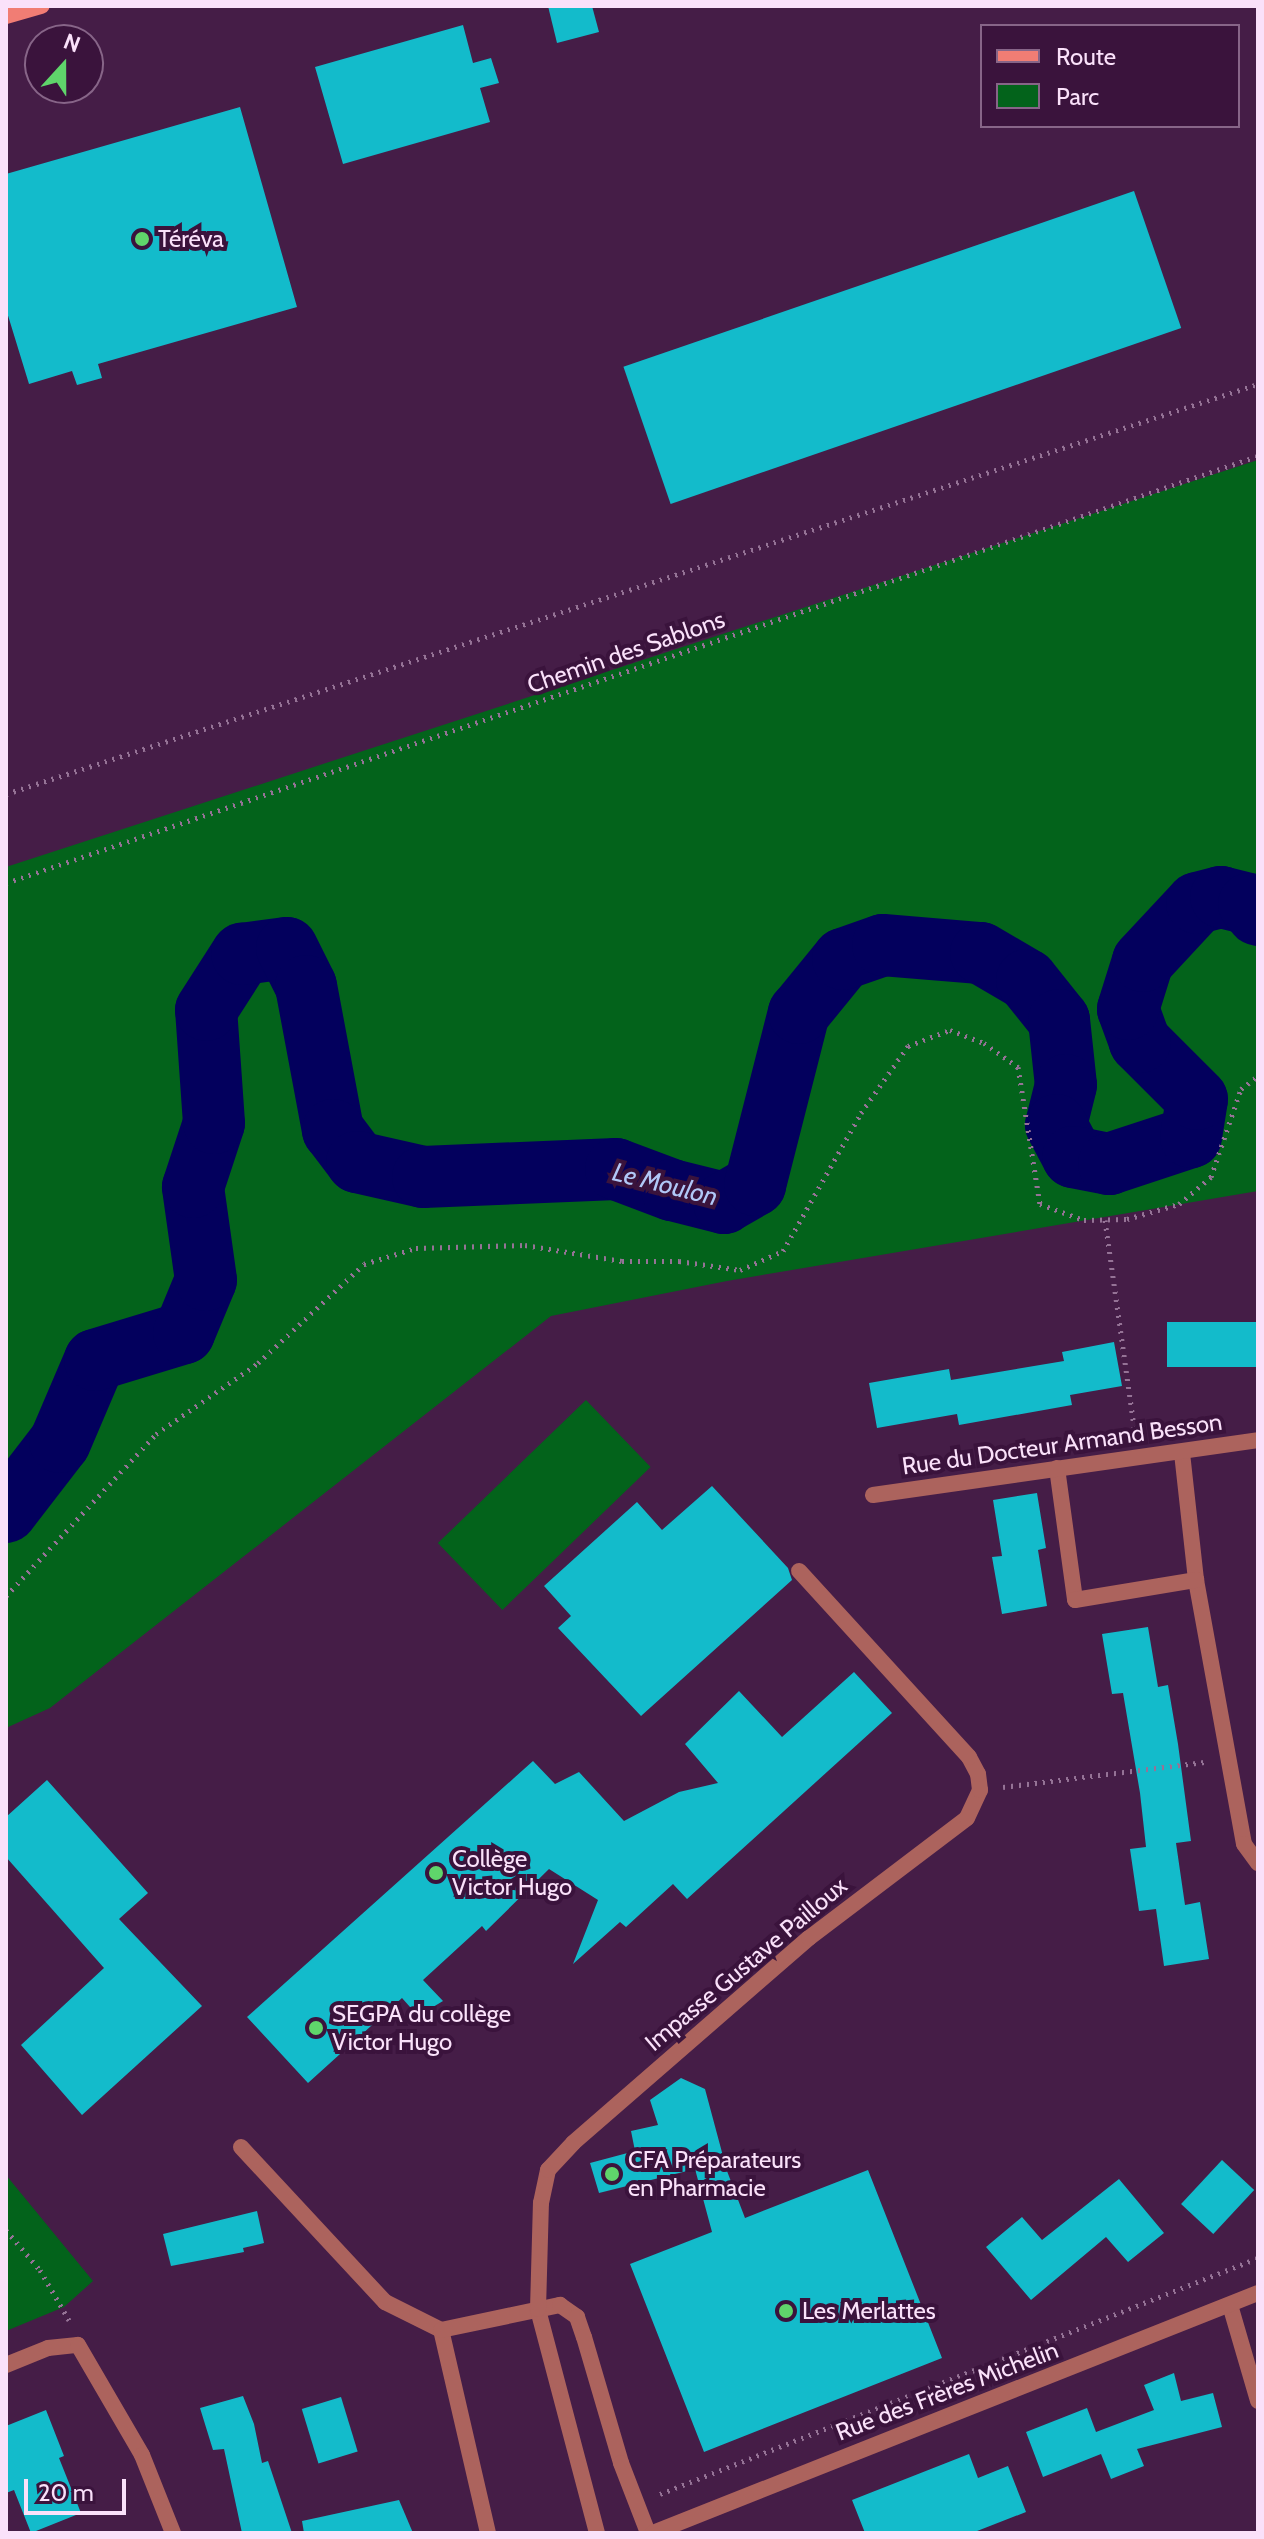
<!DOCTYPE html>
<meta charset="utf-8">
<style>
body{margin:0}
#map{position:relative;width:1264px;height:2539px;overflow:hidden;background:#451d47;font-family:Cabin,sans-serif}
div>[style]{position:absolute}
.green>*{inset:0;background:#03631b;transform-origin:0 0}
.river>*{height:62px;margin:-31px;padding:0 31px;transform-origin:31px;border-radius:31px;background:#03005d}
.building>*{inset:0;background:#13bbcb;transform-origin:0 0}
.path>*{height:5px;margin-top:-2.5px;transform-origin:0;background:repeating-linear-gradient(90deg,#957396 0 2px,transparent 0 8px)}
.lane>*{height:16px;margin:-8px;padding:0 8px;transform-origin:8px;border-radius:8px;background:#ac635d}
.street>*{height:16px;margin:-8px;padding:0 8px;transform-origin:8px;border-radius:8px;background:#ac635d}
.secondary>*{height:16px;margin:-8px;padding:0 8px;transform-origin:8px;border-radius:8px;background:#f17d74}
.dots>*{width:22px;height:22px;translate:-50% -50%;box-sizing:border-box;border:4px solid #3a133c;border-radius:50%}
span{translate:-50% -50%;white-space:nowrap;text-align:center;line-height:1.15;-webkit-text-stroke:8px #3a133c;paint-order:stroke}
.poi-label{font-size:24px;color:#fae1fa}
.left{translate:0 -50%;text-align:left}
.street-label{font-size:24px;color:#fae1fa}
.water-label{font-size:26px;color:#b1c8f8;font-style:italic}
.frame{position:absolute;inset:0;border:8px solid #fae1fa;pointer-events:none}
.legend{position:absolute;left:980px;top:24px;width:260px;height:104px;box-sizing:border-box;background:#3a133c;border:2px solid #876588;margin:0;padding:10px 14px;list-style:none;font-size:24px;color:#fae1fa}
.legend li{display:flex;align-items:center;gap:16px;height:40px}
.legend b{width:40px;border:2px solid #876588}
.north{position:absolute;left:24px;top:24px;width:80px;height:80px;box-sizing:border-box;background:#3a133c;border:2px solid #876588;border-radius:50%;rotate:21deg;font-size:22px;font-weight:700;line-height:32px;text-align:center;color:#fae1fa}
.north::after{content:'';display:block;margin:auto;width:28px;height:36px;background:#5fd56b;clip-path:polygon(50% 0,100% 100%,50% 72%,0 100%)}
.scale{position:absolute;left:24px;top:2479px;width:102px;height:36px;box-sizing:border-box;border:4px solid #fae1fa;border-top:0;padding-left:10px;font-size:24px;line-height:28px;white-space:nowrap;color:#fae1fa;-webkit-text-stroke:6px #3a133c;paint-order:stroke}
</style>
<div id="map">
<div class="green">
<i style="clip-path:polygon(1258px 460px,1258px 1191px,727px 1281px,551px 1316px,50px 1708px,6px 1728px,6px 867px)"></i>
<i style="left:586px;top:1400px;width:93px;height:206px;rotate:46deg"></i>
<i style="clip-path:polygon(6px 2175px,93px 2281px,64px 2307px,6px 2331px)"></i>
</div>
<div class="river">
<i style="left:6px;top:1512px;width:88px;rotate:-52.4deg"></i>
<i style="left:60px;top:1442px;width:89px;rotate:-66.9deg"></i>
<i style="left:95px;top:1360px;width:93px;rotate:-16.9deg"></i>
<i style="left:184px;top:1333px;width:57px;rotate:-67.5deg"></i>
<i style="left:206px;top:1280px;width:94px;rotate:-98deg"></i>
<i style="left:193px;top:1187px;width:67px;rotate:-71.8deg"></i>
<i style="left:214px;top:1123px;width:113px;rotate:-94deg"></i>
<i style="left:206px;top:1010px;width:67px;rotate:-57.3deg"></i>
<i style="left:242px;top:954px;width:45px;rotate:-7.6deg"></i>
<i style="left:287px;top:948px;width:42px;rotate:63.4deg"></i>
<i style="left:306px;top:986px;width:147px;rotate:79.4deg"></i>
<i style="left:333px;top:1130px;width:40px;rotate:53deg"></i>
<i style="left:357px;top:1162px;width:68px;rotate:12.8deg"></i>
<i style="left:423px;top:1177px;width:193px;rotate:-2.4deg"></i>
<i style="left:616px;top:1169px;width:60px;rotate:20.6deg"></i>
<i style="left:672px;top:1190px;width:54px;rotate:14deg"></i>
<i style="left:724px;top:1203px;width:36px;rotate:-30deg"></i>
<i style="left:755px;top:1185px;width:178px;rotate:-75.7deg"></i>
<i style="left:799px;top:1013px;width:70px;rotate:-50.8deg"></i>
<i style="left:843px;top:959px;width:42px;rotate:-19.3deg"></i>
<i style="left:883px;top:945px;width:98px;rotate:4.7deg"></i>
<i style="left:981px;top:953px;width:53px;rotate:30.4deg"></i>
<i style="left:1027px;top:980px;width:51px;rotate:51.3deg"></i>
<i style="left:1059px;top:1020px;width:65px;rotate:83.9deg"></i>
<i style="left:1066px;top:1085px;width:41px;rotate:104deg"></i>
<i style="left:1056px;top:1125px;width:36px;rotate:62deg"></i>
<i style="left:1073px;top:1157px;width:37px;rotate:11deg"></i>
<i style="left:1109px;top:1164px;width:86px;rotate:-18.2deg"></i>
<i style="left:1191px;top:1137px;width:38px;rotate:-81deg"></i>
<i style="left:1197px;top:1099px;width:81px;rotate:-135deg"></i>
<i style="left:1140px;top:1042px;width:35px;rotate:-110deg"></i>
<i style="left:1128px;top:1009px;width:50px;rotate:-72.6deg"></i>
<i style="left:1143px;top:961px;width:79px;rotate:-47deg"></i>
<i style="left:1197px;top:903px;width:25px;rotate:-14deg"></i>
<i style="left:1221px;top:897px;width:29px;rotate:14deg"></i>
<i style="left:1249px;top:904px;width:14px;rotate:51deg"></i>
</div>
<div class="building">
<i style="clip-path:polygon(548px 6px,592px 6px,599px 32px,557px 43px)"></i>
<i style="clip-path:polygon(463px 25px,473px 63px,491px 58px,499px 83px,480px 88px,490px 122px,343px 164px,315px 67px)"></i>
<i style="clip-path:polygon(240px 107px,297px 307px,98px 364px,102px 378px,77px 385px,72px 371px,29px 384px,6px 309px,6px 174px)"></i>
<i style="left:1134px;top:191px;width:145px;height:540px;rotate:71deg"></i>
<i style="left:1258px;top:1322px;width:45px;height:91px;rotate:90deg"></i>
<i style="clip-path:polygon(1114px 1342px,1122px 1386px,1070px 1395px,1072px 1405px,959px 1425px,957px 1414px,877px 1428px,869px 1383px,949px 1369px,951px 1380px,1064px 1361px,1062px 1352px)"></i>
<i style="clip-path:polygon(712px 1486px,788px 1568px,792px 1580px,641px 1716px,558px 1628px,571px 1616px,544px 1586px,637px 1502px,662px 1530px)"></i>
<i style="clip-path:polygon(1037px 1493px,1046px 1548px,1038px 1550px,1047px 1606px,1002px 1614px,992px 1557px,1002px 1556px,993px 1500px)"></i>
<i style="clip-path:polygon(1148px 1627px,1158px 1687px,1168px 1685px,1178px 1744px,1191px 1841px,1176px 1843px,1185px 1905px,1200px 1902px,1209px 1959px,1164px 1966px,1156px 1909px,1139px 1911px,1130px 1849px,1146px 1847px,1140px 1793px,1123px 1693px,1112px 1694px,1102px 1634px)"></i>
<i style="clip-path:polygon(854px 1672px,892px 1713px,687px 1899px,673px 1884px,626px 1927px,620px 1922px,573px 1964px,598px 1900px,549px 1869px,486px 1931px,482px 1926px,423px 1980px,443px 2001px,418px 2016px,402px 1998px,308px 2083px,247px 2017px,533px 1761px,555px 1784px,579px 1772px,624px 1821px,679px 1792px,718px 1783px,685px 1744px,739px 1691px,782px 1737px)"></i>
<i style="clip-path:polygon(47px 1780px,148px 1893px,119px 1919px,202px 2006px,82px 2115px,21px 2045px,104px 1968px,6px 1857px,6px 1817px)"></i>
<i style="clip-path:polygon(681px 2078px,705px 2089px,727px 2171px,745px 2218px,868px 2170px,942px 2358px,704px 2452px,630px 2264px,712px 2232px,695px 2169px,599px 2193px,590px 2163px,635px 2151px,631px 2131px,658px 2125px,650px 2100px)"></i>
<i style="left:1222px;top:2160px;width:44px;height:60px;rotate:43deg"></i>
<i style="clip-path:polygon(1119px 2179px,1164px 2233px,1128px 2262px,1106px 2237px,1031px 2300px,986px 2247px,1022px 2217px,1042px 2240px)"></i>
<i style="clip-path:polygon(257px 2211px,264px 2243px,243px 2248px,244px 2252px,171px 2266px,163px 2234px)"></i>
<i style="clip-path:polygon(1174px 2373px,1181px 2401px,1213px 2393px,1222px 2427px,1137px 2449px,1144px 2466px,1111px 2479px,1101px 2454px,1043px 2477px,1026px 2432px,1087px 2408px,1096px 2432px,1154px 2410px,1144px 2385px)"></i>
<i style="clip-path:polygon(243px 2396px,254px 2424px,262px 2463px,268px 2461px,292px 2533px,242px 2533px,224px 2449px,213px 2450px,200px 2408px)"></i>
<i style="left:341px;top:2397px;width:57px;height:41px;rotate:73deg"></i>
<i style="clip-path:polygon(46px 2410px,64px 2456px,59px 2458px,81px 2513px,31px 2533px,14px 2490px,6px 2493px,6px 2426px)"></i>
<i style="clip-path:polygon(969px 2454px,978px 2478px,1008px 2466px,1026px 2512px,972px 2533px,865px 2533px,852px 2500px)"></i>
<i style="clip-path:polygon(399px 2500px,413px 2533px,304px 2533px,302px 2521px)"></i>
</div>
<div class="path">
<i style="left:6px;top:794px;width:1317px;rotate:-18.13deg"></i>
<i style="left:6px;top:883px;width:1323px;rotate:-18.83deg"></i>
<i style="left:1105px;top:1220px;width:215px;rotate:82deg"></i>
<i style="left:6px;top:1596px;width:221px;rotate:-47.2deg"></i>
<i style="left:156px;top:1434px;width:124px;rotate:-34.8deg"></i>
<i style="left:258px;top:1363px;width:145px;rotate:-43deg"></i>
<i style="left:364px;top:1264px;width:54px;rotate:-17.1deg"></i>
<i style="left:416px;top:1248px;width:109px;rotate:-1.6deg"></i>
<i style="left:525px;top:1245px;width:98px;rotate:9.4deg"></i>
<i style="left:622px;top:1261px;width:57px"></i>
<i style="left:679px;top:1261px;width:62px;rotate:8.4deg"></i>
<i style="left:740px;top:1270px;width:47px;rotate:-23.8deg"></i>
<i style="left:783px;top:1251px;width:159px;rotate:-60.5deg"></i>
<i style="left:861px;top:1113px;width:82px;rotate:-55deg"></i>
<i style="left:908px;top:1046px;width:45px;rotate:-20.9deg"></i>
<i style="left:950px;top:1030px;width:36px;rotate:21deg"></i>
<i style="left:984px;top:1043px;width:42px;rotate:35.2deg"></i>
<i style="left:1018px;top:1067px;width:139px;rotate:80.9deg"></i>
<i style="left:1040px;top:1204px;width:47px;rotate:20deg"></i>
<i style="left:1084px;top:1220px;width:43px;rotate:-1.3deg"></i>
<i style="left:1127px;top:1219px;width:54px;rotate:-16.1deg"></i>
<i style="left:1179px;top:1204px;width:42px;rotate:-40.2deg"></i>
<i style="left:1211px;top:1177px;width:93px;rotate:-71.2deg"></i>
<i style="left:1241px;top:1089px;width:21px;rotate:-37deg"></i>
<i style="left:1003px;top:1787px;width:203px;rotate:-7.1deg"></i>
<i style="left:6px;top:2230px;width:52px;rotate:49.6deg"></i>
<i style="left:40px;top:2270px;width:58px;rotate:59.9deg"></i>
<i style="left:660px;top:2494px;width:643px;rotate:-21.54deg"></i>
</div>
<div class="lane">
<i style="left:241px;top:2147px;width:212px;rotate:47.1deg"></i>
<i style="left:385px;top:2302px;width:63px;rotate:26.6deg"></i>
<i style="left:488px;top:2533px;width:208px;rotate:-103deg"></i>
<i style="left:441px;top:2330px;width:122px;rotate:-11.9deg"></i>
<i style="left:560px;top:2305px;width:21px;rotate:35deg"></i>
<i style="left:577px;top:2317px;width:21px;rotate:71deg"></i>
<i style="left:584px;top:2337px;width:131px;rotate:73.6deg"></i>
<i style="left:621px;top:2463px;width:75px;rotate:68.9deg"></i>
<i style="left:597px;top:2533px;width:232px;rotate:-104.8deg"></i>
<i style="left:538px;top:2309px;width:106px;rotate:-88.4deg"></i>
<i style="left:541px;top:2203px;width:34px;rotate:-78deg"></i>
<i style="left:548px;top:2170px;width:37px;rotate:-47deg"></i>
<i style="left:573px;top:2143px;width:313px;rotate:-41deg"></i>
<i style="left:809px;top:1938px;width:198px;rotate:-37.2deg"></i>
<i style="left:967px;top:1818px;width:31px;rotate:-65deg"></i>
<i style="left:980px;top:1790px;width:16px;rotate:-97deg"></i>
<i style="left:978px;top:1774px;width:19px;rotate:-118deg"></i>
<i style="left:969px;top:1757px;width:252px;rotate:-132.4deg"></i>
</div>
<div class="street">
<i style="left:1182px;top:1453px;width:128px;rotate:83.7deg"></i>
<i style="left:1196px;top:1580px;width:268px;rotate:79.7deg"></i>
<i style="left:1244px;top:1844px;width:24px;rotate:54deg"></i>
<i style="left:1057px;top:1468px;width:133px;rotate:82.2deg"></i>
<i style="left:1075px;top:1600px;width:123px;rotate:-9.4deg"></i>
<i style="left:873px;top:1495px;width:389px;rotate:-8.1deg"></i>
<i style="left:1230px;top:2305px;width:100px;rotate:73.7deg"></i>
<i style="left:6px;top:2365px;width:45px;rotate:-22deg"></i>
<i style="left:48px;top:2348px;width:30px;rotate:-6deg"></i>
<i style="left:78px;top:2345px;width:127px;rotate:59.8deg"></i>
<i style="left:142px;top:2455px;width:84px;rotate:68.3deg"></i>
<i style="left:653px;top:2533px;width:651px;rotate:-21.64deg"></i>
</div>
<div class="secondary">
<i style="left:6px;top:16px;width:37px;rotate:-16deg"></i>
</div>
<div class="dots">
<i style="left:142px;top:239px;background:#5fd56b"></i>
<i style="left:436px;top:1873px;background:#5fd56b"></i>
<i style="left:316px;top:2028px;background:#5fd56b"></i>
<i style="left:612px;top:2174px;background:#5fd56b"></i>
<i style="left:786px;top:2311px;background:#5fd56b"></i>
</div>
<div class="poi-label">
<span class="left" style="left:158px;top:239px">Téréva</span>
<span class="left" style="left:452px;top:1873px">Collège<br>Victor Hugo</span>
<span class="left" style="left:332px;top:2028px">SEGPA du collège<br>Victor Hugo</span>
<span class="left" style="left:628px;top:2174px">CFA Préparateurs<br>en Pharmacie</span>
<span class="left" style="left:802px;top:2311px">Les Merlattes</span>
</div>
<div class="street-label">
<span style="left:626px;top:652px;rotate:-19deg">Chemin des Sablons</span>
<span style="left:1062px;top:1444px;rotate:-8deg">Rue du Docteur Armand Besson</span>
<span style="left:746px;top:1964px;rotate:-40deg">Impasse Gustave Pailloux</span>
<span style="left:947px;top:2391px;rotate:-21deg">Rue des Frères Michelin</span>
</div>
<div class="water-label">
<span style="left:665px;top:1185px;rotate:14deg">Le Moulon</span>
</div>
<div class="frame"></div>
<ul class="legend">
<li><b style="height:10px;background:#f17d74"></b>Route</li>
<li><b style="height:22px;background:#03631b"></b>Parc</li>
</ul>
<div class="north">N</div>
<div class="scale">20 m</div>
</div>
